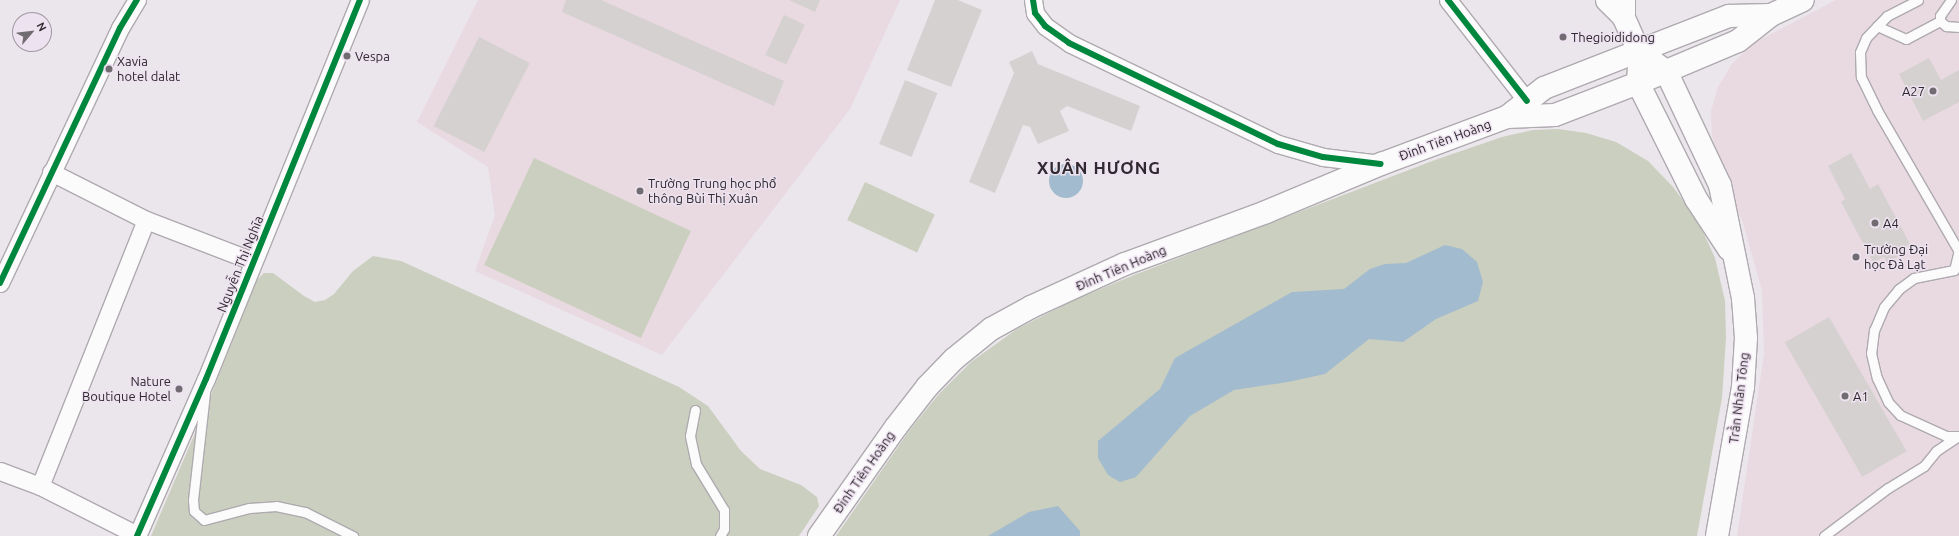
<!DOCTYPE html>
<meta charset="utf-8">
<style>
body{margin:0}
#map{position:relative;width:1959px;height:536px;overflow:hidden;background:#ebe6ec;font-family:Ubuntu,sans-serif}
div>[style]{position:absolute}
.education>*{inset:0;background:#e9d9e0}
.green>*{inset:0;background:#cbcfbf;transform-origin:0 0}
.water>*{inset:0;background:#a2bbce}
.round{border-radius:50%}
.building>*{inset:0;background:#d6d1d1;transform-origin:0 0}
.roads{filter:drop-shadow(1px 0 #aeaaaf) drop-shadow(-1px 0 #aeaaaf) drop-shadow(0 1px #aeaaaf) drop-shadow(0 -1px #aeaaaf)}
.service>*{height:9px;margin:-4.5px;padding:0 4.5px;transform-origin:4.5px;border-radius:4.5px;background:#fcfbfc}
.minor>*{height:17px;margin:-8.5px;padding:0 8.5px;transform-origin:8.5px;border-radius:8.5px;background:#fcfbfc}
.tertiary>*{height:21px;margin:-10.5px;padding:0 10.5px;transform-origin:10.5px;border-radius:10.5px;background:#fcfbfc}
.secondary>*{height:22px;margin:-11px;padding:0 11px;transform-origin:11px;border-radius:11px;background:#fcfbfc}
.cycleway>*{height:6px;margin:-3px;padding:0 3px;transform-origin:3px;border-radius:3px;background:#00873e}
.dots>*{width:11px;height:11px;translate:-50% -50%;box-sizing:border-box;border:2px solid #ede2f0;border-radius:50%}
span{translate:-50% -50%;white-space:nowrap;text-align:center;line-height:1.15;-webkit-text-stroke:3px #ede2f0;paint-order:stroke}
.poi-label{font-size:13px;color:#2f2a2f}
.left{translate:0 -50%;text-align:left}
.right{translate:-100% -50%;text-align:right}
.street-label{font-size:13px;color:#2f2a2f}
.district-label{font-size:17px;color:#2f2a2f;font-weight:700;letter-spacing:1px}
.north{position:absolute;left:12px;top:12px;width:40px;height:40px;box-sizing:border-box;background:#ede2f0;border:1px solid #a198a3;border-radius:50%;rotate:62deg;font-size:11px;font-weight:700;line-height:16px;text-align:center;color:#2f2a2f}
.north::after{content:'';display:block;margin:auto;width:14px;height:18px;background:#716c71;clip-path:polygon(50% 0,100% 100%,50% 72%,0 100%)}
</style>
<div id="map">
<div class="education">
<i style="clip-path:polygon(478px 0,900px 0,850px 109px,662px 355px,475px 271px,495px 215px,488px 167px,417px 122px)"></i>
<i style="clip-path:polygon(1836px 0,1959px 0,1959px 536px,1737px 536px,1764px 354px,1762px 291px,1743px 223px,1720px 166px,1712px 136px,1711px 111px,1718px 87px,1732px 64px,1754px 43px)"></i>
</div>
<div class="green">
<i style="clip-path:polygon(1558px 129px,1586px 133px,1616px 142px,1648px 161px,1673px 187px,1698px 221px,1715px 258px,1725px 301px,1726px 338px,1722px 398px,1697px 536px,836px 536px,909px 431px,938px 395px,971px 362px,1017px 329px,1074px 300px,1134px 275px,1435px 160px,1502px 137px,1533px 130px)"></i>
<i style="left:534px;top:158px;width:173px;height:118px;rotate:25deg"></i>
<i style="left:865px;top:182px;width:77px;height:42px;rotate:25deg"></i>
<i style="clip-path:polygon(373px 256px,401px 261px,679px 387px,708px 406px,741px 451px,760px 469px,801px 485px,817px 497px,819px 506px,799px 536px,151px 536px,207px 405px,257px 280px,264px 273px,273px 273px,304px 296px,315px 302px,325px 300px,334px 294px,353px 271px)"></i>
</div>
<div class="water">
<i class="round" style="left:1049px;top:164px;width:34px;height:34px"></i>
<i style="clip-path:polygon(1445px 245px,1462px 249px,1477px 262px,1483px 282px,1478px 301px,1436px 319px,1403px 342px,1369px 339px,1325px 374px,1288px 382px,1234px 390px,1190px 416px,1136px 477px,1120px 482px,1108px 475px,1098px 458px,1098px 441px,1160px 389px,1175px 358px,1292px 292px,1344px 289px,1370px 269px,1385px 264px,1406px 263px)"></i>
<i style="clip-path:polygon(1058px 506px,1080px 531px,1080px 536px,988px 536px,1029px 512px)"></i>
</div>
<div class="building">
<i style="clip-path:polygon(566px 0,601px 0,784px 81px,774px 106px,562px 12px)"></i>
<i style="clip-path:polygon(789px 0,820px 0,815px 12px)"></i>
<i style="clip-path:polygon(935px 0,958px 0,982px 10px,951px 87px,907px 70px)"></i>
<i style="left:784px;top:15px;width:23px;height:44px;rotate:25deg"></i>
<i style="left:479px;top:37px;width:57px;height:100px;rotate:27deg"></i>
<i style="clip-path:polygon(1032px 51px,1038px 64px,1140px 106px,1131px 131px,1067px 106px,1060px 111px,1069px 131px,1038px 144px,1030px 127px,1023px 125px,995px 193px,969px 182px,1014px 73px,1009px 62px)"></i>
<i style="clip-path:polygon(1929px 58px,1941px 80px,1959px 70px,1959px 102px,1923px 121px,1899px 74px)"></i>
<i style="left:905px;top:80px;width:35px;height:69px;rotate:22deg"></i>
<i style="clip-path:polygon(1851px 153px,1870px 189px,1878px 184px,1910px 244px,1900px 249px,1903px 254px,1887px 262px,1884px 257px,1873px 262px,1841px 202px,1845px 199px,1828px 166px)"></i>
<i style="left:1829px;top:317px;width:155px;height:51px;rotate:60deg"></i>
</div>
<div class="roads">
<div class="service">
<i style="left:1918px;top:0;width:35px;rotate:153deg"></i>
<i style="left:1887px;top:16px;width:30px;rotate:134deg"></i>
<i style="left:1866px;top:38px;width:15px;rotate:113deg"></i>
<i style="left:1860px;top:52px;width:25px;rotate:88deg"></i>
<i style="left:1861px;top:77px;width:37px;rotate:64deg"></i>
<i style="left:1877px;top:110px;width:162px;rotate:59.9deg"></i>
<i style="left:1951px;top:0;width:19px;rotate:125deg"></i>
<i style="left:1940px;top:16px;width:5px;rotate:90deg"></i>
<i style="left:1940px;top:21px;width:8px;rotate:40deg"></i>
<i style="left:1946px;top:26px;width:13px;rotate:4deg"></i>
<i style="left:1877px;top:26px;width:32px;rotate:24deg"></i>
<i style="left:1906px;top:39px;width:38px;rotate:-28deg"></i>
<i style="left:1954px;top:270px;width:41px;rotate:168.7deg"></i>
<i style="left:1914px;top:278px;width:19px;rotate:144deg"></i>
<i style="left:1899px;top:289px;width:23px;rotate:130deg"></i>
<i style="left:1884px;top:307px;width:25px;rotate:113deg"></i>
<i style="left:1874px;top:330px;width:23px;rotate:97deg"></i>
<i style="left:1871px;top:353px;width:26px;rotate:77deg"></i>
<i style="left:1877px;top:378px;width:26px;rotate:65deg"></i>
<i style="left:1888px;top:402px;width:18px;rotate:47deg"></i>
<i style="left:1900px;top:415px;width:51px;rotate:24.5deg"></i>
<i style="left:1946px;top:436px;width:13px"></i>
<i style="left:1954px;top:270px;width:21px;rotate:-76deg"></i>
<i style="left:205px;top:393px;width:108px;rotate:96.4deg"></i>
<i style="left:193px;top:500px;width:11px;rotate:85deg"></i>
<i style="left:194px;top:511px;width:13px;rotate:42deg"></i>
<i style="left:204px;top:520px;width:47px;rotate:-14.9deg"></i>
<i style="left:249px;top:508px;width:27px;rotate:-4deg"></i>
<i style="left:276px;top:506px;width:30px;rotate:12deg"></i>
<i style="left:305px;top:512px;width:54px;rotate:26.6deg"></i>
<i style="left:695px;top:410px;width:26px;rotate:101deg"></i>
<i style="left:690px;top:436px;width:29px;rotate:78deg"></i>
<i style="left:696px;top:464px;width:54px;rotate:58.7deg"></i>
<i style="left:724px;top:510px;width:19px;rotate:90deg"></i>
<i style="left:724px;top:529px;width:8px;rotate:120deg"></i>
<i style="left:1824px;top:536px;width:80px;rotate:-36.9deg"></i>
<i style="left:1888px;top:488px;width:42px;rotate:-31.4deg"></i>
<i style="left:1924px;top:466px;width:19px;rotate:-51deg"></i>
<i style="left:1936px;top:451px;width:27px;rotate:-34deg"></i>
</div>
<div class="minor">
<i style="left:1033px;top:0;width:13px;rotate:81deg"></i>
<i style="left:1035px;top:13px;width:16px;rotate:52deg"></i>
<i style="left:1045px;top:26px;width:29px;rotate:35deg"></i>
<i style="left:1069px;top:43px;width:232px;rotate:25.8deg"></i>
<i style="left:1278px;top:144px;width:47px;rotate:16.1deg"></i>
<i style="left:1323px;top:157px;width:58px;rotate:6.9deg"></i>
<i style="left:1448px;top:0;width:128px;rotate:52deg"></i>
<i style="left:51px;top:172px;width:106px;rotate:26.8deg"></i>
<i style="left:146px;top:220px;width:115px;rotate:21deg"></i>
<i style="left:0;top:283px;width:282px;rotate:-64.8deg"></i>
<i style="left:120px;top:28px;width:33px;rotate:-59deg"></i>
<i style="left:0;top:471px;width:43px;rotate:20.6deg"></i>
<i style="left:40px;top:486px;width:109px;rotate:26.8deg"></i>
<i style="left:40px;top:486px;width:286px;rotate:-68.3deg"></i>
<i style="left:137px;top:536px;width:171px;rotate:-66.3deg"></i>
<i style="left:206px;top:379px;width:409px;rotate:-67.9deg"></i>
</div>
<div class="tertiary">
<i style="left:1606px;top:0;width:25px;rotate:45deg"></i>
</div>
<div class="secondary">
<i style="left:1624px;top:0;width:18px;rotate:90deg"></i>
<i style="left:1624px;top:18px;width:36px;rotate:66deg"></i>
<i style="left:1639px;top:51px;width:34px;rotate:37deg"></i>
<i style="left:1666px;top:71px;width:126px;rotate:64.7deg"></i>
<i style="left:1720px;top:185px;width:115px;rotate:78.5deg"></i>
<i style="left:1743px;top:298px;width:40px;rotate:85.7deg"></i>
<i style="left:1746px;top:338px;width:49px;rotate:93.5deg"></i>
<i style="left:1743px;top:387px;width:151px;rotate:99.9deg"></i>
<i style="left:1639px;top:67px;width:16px;rotate:94deg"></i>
<i style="left:1638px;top:83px;width:130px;rotate:63.4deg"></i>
<i style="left:1696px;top:199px;width:60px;rotate:56.6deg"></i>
<i style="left:1507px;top:117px;width:47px;rotate:-38.1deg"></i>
<i style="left:1544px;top:88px;width:199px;rotate:-21.3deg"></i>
<i style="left:1729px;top:16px;width:42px;rotate:-1.4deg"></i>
<i style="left:819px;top:536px;width:133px;rotate:-54.8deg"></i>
<i style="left:896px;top:427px;width:51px;rotate:-52.2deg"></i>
<i style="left:927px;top:387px;width:39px;rotate:-46deg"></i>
<i style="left:954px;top:359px;width:48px;rotate:-39deg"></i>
<i style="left:991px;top:329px;width:46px;rotate:-28.8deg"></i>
<i style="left:1031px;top:307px;width:103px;rotate:-24.6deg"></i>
<i style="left:1125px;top:264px;width:150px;rotate:-20.2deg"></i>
<i style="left:1266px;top:212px;width:125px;rotate:-22.7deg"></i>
<i style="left:1381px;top:164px;width:134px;rotate:-20.5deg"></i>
<i style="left:1507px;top:117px;width:48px;rotate:-2.4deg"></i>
<i style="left:1555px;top:115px;width:89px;rotate:-21.1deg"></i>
<i style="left:1638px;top:83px;width:108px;rotate:-22.8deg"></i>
<i style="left:1738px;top:41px;width:42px;rotate:-38.2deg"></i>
<i style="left:1771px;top:15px;width:35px;rotate:-25deg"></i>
</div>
</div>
<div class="cycleway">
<i style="left:1033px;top:0;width:13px;rotate:81deg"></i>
<i style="left:1035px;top:13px;width:16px;rotate:52deg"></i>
<i style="left:1045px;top:26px;width:29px;rotate:35deg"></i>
<i style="left:1069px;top:43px;width:232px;rotate:25.8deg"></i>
<i style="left:1278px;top:144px;width:47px;rotate:16.1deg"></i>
<i style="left:1323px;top:157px;width:58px;rotate:6.9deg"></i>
<i style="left:1448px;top:0;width:128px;rotate:52deg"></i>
<i style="left:0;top:283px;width:282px;rotate:-64.8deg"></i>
<i style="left:120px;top:28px;width:33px;rotate:-59deg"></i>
<i style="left:137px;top:536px;width:171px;rotate:-66.3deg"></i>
<i style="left:206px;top:379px;width:409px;rotate:-67.9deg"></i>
</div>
<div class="dots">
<i style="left:1563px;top:37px;background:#716c71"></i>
<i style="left:347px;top:56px;background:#716c71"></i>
<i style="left:109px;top:69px;background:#716c71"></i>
<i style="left:1933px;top:91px;background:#716c71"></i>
<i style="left:640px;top:191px;background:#716c71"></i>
<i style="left:1875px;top:223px;background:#716c71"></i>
<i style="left:1856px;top:257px;background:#716c71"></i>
<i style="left:179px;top:389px;background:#716c71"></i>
<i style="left:1845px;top:396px;background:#716c71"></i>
</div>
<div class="poi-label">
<span class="left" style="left:1571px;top:37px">Thegioididong</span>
<span class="left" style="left:355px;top:56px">Vespa</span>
<span class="left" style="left:117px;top:69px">Xavia<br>hotel dalat</span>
<span class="right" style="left:1925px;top:91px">A27</span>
<span class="left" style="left:648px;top:191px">Trường Trung học phổ<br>thông Bùi Thị Xuân</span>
<span class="left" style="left:1883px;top:223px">A4</span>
<span class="left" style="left:1864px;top:257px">Trường Đại<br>học Đà Lạt</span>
<span class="right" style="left:171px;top:389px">Nature<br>Boutique Hotel</span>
<span class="left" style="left:1853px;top:396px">A1</span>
</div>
<div class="street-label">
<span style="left:1445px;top:140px;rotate:-20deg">Đinh Tiên Hoàng</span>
<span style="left:240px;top:264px;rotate:-68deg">Nguyễn Thị Nghĩa</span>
<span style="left:1121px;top:268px;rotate:-23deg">Đinh Tiên Hoàng</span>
<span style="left:1739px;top:398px;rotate:-83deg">Trần Nhân Tông</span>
<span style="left:864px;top:472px;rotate:-55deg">Đinh Tiên Hoàng</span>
</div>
<div class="district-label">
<span style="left:1099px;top:168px">XUÂN HƯƠNG</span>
</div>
<div class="north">N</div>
</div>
